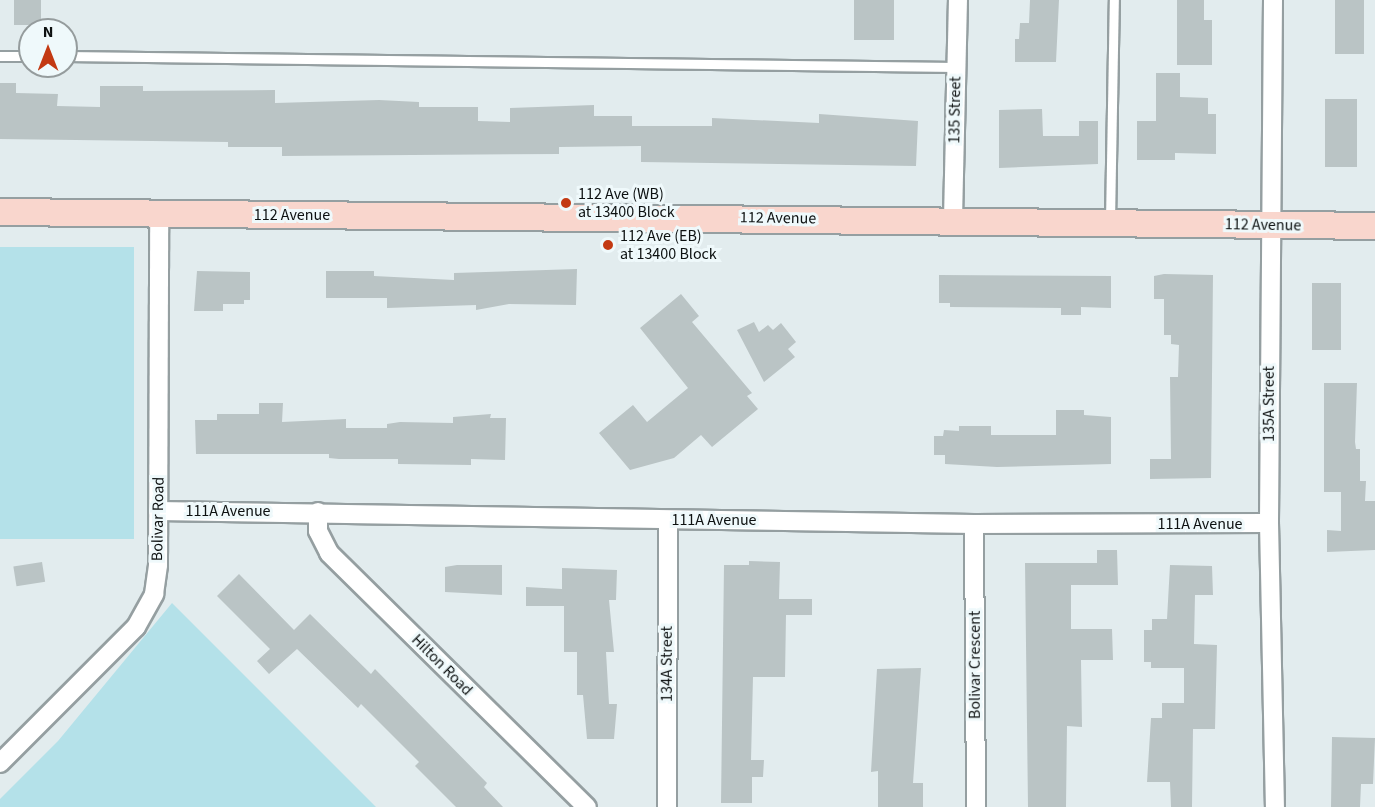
<!DOCTYPE html>
<style>
body{margin:0}
#map{position:relative;width:1375px;height:807px;overflow:hidden;background:#e2ecee;font-family:"Source Sans 3",sans-serif}
div>[style]{position:absolute}
.green>*{inset:0;background:#b4e1e9;transform-origin:0 0}
.building>*{inset:0;background:#bac4c5;transform-origin:0 0}
.roads{filter:drop-shadow(2px 0 #959fa1) drop-shadow(-2px 0 #959fa1) drop-shadow(0 2px #959fa1) drop-shadow(0 -2px #959fa1)}
.service>*{height:9px;margin:-4.5px;padding:0 4.5px;transform-origin:4.5px;border-radius:4.5px;background:#fff}
.minor>*{height:18px;margin:-9px;padding:0 9px;transform-origin:9px;border-radius:9px;background:#fff}
.secondary>*{height:26px;margin:-13px;padding:0 13px;transform-origin:13px;border-radius:13px;background:#f9d6cd}
.dots>*{width:16px;height:16px;translate:-50% -50%;box-sizing:border-box;border:3px solid #eff9fb;border-radius:50%}
span{translate:-50% -50%;white-space:nowrap;text-align:center;line-height:1.15;-webkit-text-stroke:6px #eff9fb;paint-order:stroke}
.street-label{font-size:16px;color:#0d1111}
.poi-label{font-size:16px;color:#0d1111}
.left{translate:0 -50%;text-align:left}
.north{position:absolute;left:18px;top:18px;width:60px;height:60px;box-sizing:border-box;background:#eff9fb;border:2px solid #959c9d;border-radius:50%;rotate:0deg;font-size:16px;font-weight:700;line-height:24px;text-align:center;color:#0d1111}
.north::after{content:'';display:block;margin:auto;width:21px;height:27px;background:#c33912;clip-path:polygon(50% 0,100% 100%,50% 72%,0 100%)}
</style>
<div id="map">
<div class="green">
<i style="left:134px;top:247px;width:292px;height:134px;rotate:90deg"></i>
<i style="clip-path:polygon(172px 603px,376px 807px,0 807px,0 799px,58px 741px)"></i>
</div>
<div class="building">
<i style="left:14px;top:0;width:27px;height:25px"></i>
<i style="left:854px;top:0;width:40px;height:40px"></i>
<i style="clip-path:polygon(1030px 0,1059px 0,1056px 62px,1015px 62px,1015px 39px,1019px 39px,1020px 23px,1029px 23px)"></i>
<i style="clip-path:polygon(1177px 0,1204px 0,1204px 20px,1212px 20px,1212px 65px,1177px 65px)"></i>
<i style="left:1335px;top:0;width:29px;height:54px"></i>
<i style="clip-path:polygon(1156px 73px,1180px 73px,1180px 97px,1208px 98px,1208px 114px,1216px 114px,1216px 154px,1175px 153px,1175px 160px,1137px 160px,1137px 121px,1156px 121px)"></i>
<i style="clip-path:polygon(0 83px,16px 83px,16px 93px,58px 94px,57px 106px,100px 107px,100px 86px,143px 86px,143px 91px,275px 90px,275px 103px,379px 100px,419px 102px,419px 107px,478px 107px,478px 121px,510px 122px,510px 108px,594px 105px,594px 116px,632px 116px,632px 126px,712px 126px,712px 118px,819px 123px,819px 114px,918px 121px,916px 166px,641px 162px,641px 146px,559px 147px,559px 154px,282px 156px,282px 147px,228px 147px,228px 142px,0 139px)"></i>
<i style="left:1325px;top:99px;width:32px;height:68px"></i>
<i style="clip-path:polygon(1042px 109px,1043px 136px,1079px 136px,1079px 121px,1098px 121px,1098px 164px,999px 168px,999px 110px)"></i>
<i style="clip-path:polygon(577px 269px,576px 305px,509px 304px,476px 310px,476px 305px,387px 308px,387px 298px,326px 298px,326px 271px,374px 271px,374px 276px,454px 280px,454px 273px)"></i>
<i style="clip-path:polygon(197px 271px,250px 272px,250px 300px,244px 300px,244px 304px,223px 304px,223px 311px,194px 311px)"></i>
<i style="clip-path:polygon(1164px 274px,1213px 275px,1211px 478px,1150px 479px,1150px 459px,1171px 459px,1170px 377px,1178px 377px,1179px 345px,1171px 344px,1171px 335px,1164px 335px,1164px 299px,1154px 299px,1154px 276px)"></i>
<i style="clip-path:polygon(939px 275px,1111px 276px,1111px 308px,1081px 307px,1081px 315px,1061px 315px,1061px 308px,950px 307px,950px 303px,939px 303px)"></i>
<i style="left:1312px;top:283px;width:29px;height:67px"></i>
<i style="clip-path:polygon(681px 294px,699px 316px,692px 322px,752px 393px,747px 396px,758px 409px,712px 447px,701px 435px,674px 458px,630px 470px,599px 433px,633px 405px,647px 422px,688px 388px,640px 328px)"></i>
<i style="clip-path:polygon(754px 322px,759px 332px,768px 325px,773px 330px,781px 323px,796px 342px,788px 349px,795px 357px,764px 382px,737px 330px)"></i>
<i style="clip-path:polygon(1324px 383px,1357px 383px,1355px 442px,1356px 449px,1360px 449px,1360px 481px,1366px 481px,1365px 501px,1375px 501px,1375px 550px,1327px 552px,1327px 530px,1341px 531px,1341px 492px,1324px 492px)"></i>
<i style="clip-path:polygon(259px 403px,283px 403px,282px 422px,346px 419px,346px 428px,387px 428px,387px 424px,400px 422px,453px 423px,453px 417px,491px 414px,490px 418px,506px 418px,505px 460px,471px 459px,471px 465px,398px 464px,398px 459px,339px 459px,329px 458px,329px 454px,196px 454px,195px 420px,217px 420px,217px 414px,259px 414px)"></i>
<i style="clip-path:polygon(1056px 410px,1084px 410px,1084px 415px,1111px 417px,1111px 464px,997px 467px,945px 464px,945px 455px,934px 455px,934px 436px,943px 436px,944px 430px,959px 431px,959px 426px,991px 426px,991px 435px,1056px 435px)"></i>
<i style="clip-path:polygon(1097px 550px,1117px 550px,1118px 585px,1071px 585px,1071px 629px,1112px 629px,1113px 660px,1081px 660px,1082px 727px,1067px 726px,1066px 807px,1028px 807px,1025px 563px,1097px 563px)"></i>
<i style="clip-path:polygon(749px 561px,780px 562px,779px 599px,812px 599px,812px 615px,786px 615px,785px 677px,753px 677px,751px 760px,764px 760px,763px 777px,752px 777px,752px 803px,721px 803px,724px 565px,749px 565px)"></i>
<i style="left:42px;top:562px;width:20px;height:29px;rotate:81deg"></i>
<i style="clip-path:polygon(457px 565px,502px 565px,502px 595px,445px 592px,445px 567px)"></i>
<i style="clip-path:polygon(1170px 565px,1212px 566px,1213px 595px,1195px 595px,1194px 644px,1217px 645px,1215px 729px,1193px 729px,1192px 807px,1171px 807px,1170px 782px,1147px 782px,1151px 718px,1162px 718px,1162px 703px,1184px 703px,1184px 668px,1151px 668px,1151px 662px,1144px 662px,1144px 630px,1152px 630px,1152px 619px,1167px 619px)"></i>
<i style="clip-path:polygon(562px 568px,617px 570px,616px 600px,609px 600px,614px 652px,606px 652px,609px 704px,617px 704px,614px 739px,587px 739px,583px 695px,577px 695px,577px 652px,564px 652px,564px 606px,526px 606px,526px 587px,562px 589px)"></i>
<i style="clip-path:polygon(239px 574px,294px 630px,310px 614px,371px 674px,375px 669px,487px 783px,484px 787px,503px 807px,456px 807px,415px 766px,419px 762px,361px 704px,358px 708px,297px 649px,269px 674px,257px 661px,270px 649px,217px 596px)"></i>
<i style="clip-path:polygon(921px 668px,913px 783px,923px 783px,923px 807px,878px 807px,878px 771px,871px 772px,877px 669px)"></i>
<i style="clip-path:polygon(1332px 737px,1375px 738px,1373px 784px,1361px 784px,1360px 807px,1331px 807px)"></i>
</div>
<div class="roads">
<div class="service">
<i style="left:0;top:56px;width:30px"></i>
<i style="left:66px;top:56px;width:890px;rotate:0.71deg"></i>
<i style="left:1110px;top:221px;width:221px;rotate:-89deg"></i>
</div>
<div class="minor">
<i style="left:1273px;top:0;width:523px;rotate:90.44deg"></i>
<i style="left:1269px;top:523px;width:284px;rotate:88.8deg"></i>
<i style="left:953px;top:219px;width:219px;rotate:-88.7deg"></i>
<i style="left:158px;top:511px;width:816px;rotate:0.91deg"></i>
<i style="left:974px;top:524px;width:295px;rotate:-0.2deg"></i>
<i style="left:318px;top:512px;width:19px;rotate:90deg"></i>
<i style="left:318px;top:531px;width:25px;rotate:63deg"></i>
<i style="left:329px;top:553px;width:362px;rotate:44.6deg"></i>
<i style="left:974px;top:524px;width:283px;rotate:89.6deg"></i>
<i style="left:0;top:763px;width:192px;rotate:-45deg"></i>
<i style="left:136px;top:627px;width:38px;rotate:-61deg"></i>
<i style="left:154px;top:594px;width:29px;rotate:-82deg"></i>
<i style="left:158px;top:565px;width:351px;rotate:-89.8deg"></i>
<i style="left:667px;top:807px;width:287px;rotate:-89.8deg"></i>
</div>
<div class="secondary">
<i style="left:0;top:212px;width:1375px;rotate:0.58deg"></i>
</div>
</div>
<div class="dots">
<i style="left:566px;top:203px;background:#c33912"></i>
<i style="left:608px;top:245px;background:#c33912"></i>
</div>
<div class="street-label">
<span style="left:955px;top:110px;rotate:-89deg">135 Street</span>
<span style="left:292px;top:215px">112 Avenue</span>
<span style="left:778px;top:218px;rotate:1deg">112 Avenue</span>
<span style="left:1263px;top:225px;rotate:1deg">112 Avenue</span>
<span style="left:1269px;top:404px;rotate:-90deg">135A Street</span>
<span style="left:228px;top:511px">111A Avenue</span>
<span style="left:158px;top:519px;rotate:-89deg">Bolivar Road</span>
<span style="left:714px;top:520px">111A Avenue</span>
<span style="left:1200px;top:524px">111A Avenue</span>
<span style="left:667px;top:664px;rotate:-90deg">134A Street</span>
<span style="left:442px;top:665px;rotate:45deg">Hilton Road</span>
<span style="left:975px;top:665px;rotate:-90deg">Bolivar Crescent</span>
</div>
<div class="poi-label">
<span class="left" style="left:578px;top:203px">112 Ave (WB)<br>at 13400 Block</span>
<span class="left" style="left:620px;top:245px">112 Ave (EB)<br>at 13400 Block</span>
</div>
<div class="north">N</div>
</div>
